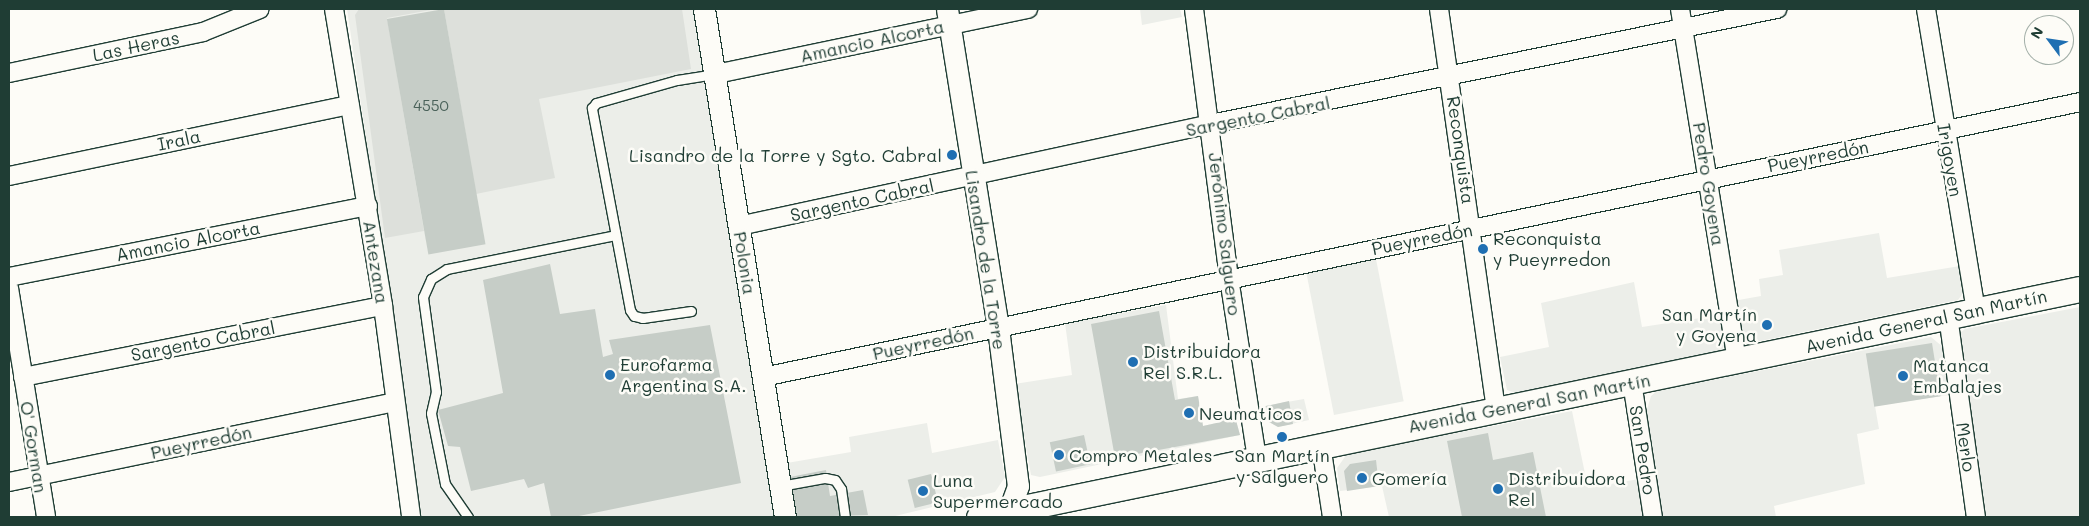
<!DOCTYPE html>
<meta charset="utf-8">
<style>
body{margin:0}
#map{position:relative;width:2089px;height:526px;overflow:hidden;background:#fdfcf7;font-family:Mali,sans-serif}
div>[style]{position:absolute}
.built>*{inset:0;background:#eceee9;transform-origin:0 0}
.green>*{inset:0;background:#dde0db}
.building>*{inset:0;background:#c6cdc7;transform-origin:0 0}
.roads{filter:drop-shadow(1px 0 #1f3d34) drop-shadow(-1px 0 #1f3d34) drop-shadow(0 1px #1f3d34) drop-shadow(0 -1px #1f3d34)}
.service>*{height:9px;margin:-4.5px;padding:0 4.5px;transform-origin:4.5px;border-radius:4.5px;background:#fdfcf7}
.minor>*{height:18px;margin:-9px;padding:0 9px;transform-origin:9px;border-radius:9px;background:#fdfcf7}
.tertiary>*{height:21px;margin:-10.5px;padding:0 10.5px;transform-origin:10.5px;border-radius:10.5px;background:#fdfcf7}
.secondary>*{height:25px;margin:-12.5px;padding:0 12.5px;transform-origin:12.5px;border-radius:12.5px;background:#fdfcf7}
.dots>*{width:14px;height:14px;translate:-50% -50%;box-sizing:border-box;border:2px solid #fdfcf7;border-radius:50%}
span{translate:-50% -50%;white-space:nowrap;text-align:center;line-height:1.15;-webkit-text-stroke:5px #fdfcf7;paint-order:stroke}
.number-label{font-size:15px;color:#496159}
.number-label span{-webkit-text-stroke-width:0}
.street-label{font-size:18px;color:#1f3d34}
.poi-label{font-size:18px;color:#1f3d34}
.right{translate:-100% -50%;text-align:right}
.left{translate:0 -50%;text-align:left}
.frame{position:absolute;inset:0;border:10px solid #1f3d34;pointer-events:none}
.north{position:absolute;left:2024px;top:15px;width:50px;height:50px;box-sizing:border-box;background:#fdfcf7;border:1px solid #a4b0a9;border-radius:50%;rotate:301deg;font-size:14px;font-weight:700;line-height:20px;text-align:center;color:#1f3d34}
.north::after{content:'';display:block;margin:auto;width:18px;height:22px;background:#1f6fb2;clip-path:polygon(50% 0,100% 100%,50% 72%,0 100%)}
</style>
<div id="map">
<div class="built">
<i style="clip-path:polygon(347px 9px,698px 9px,781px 517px,422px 517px)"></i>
<i style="clip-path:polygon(1140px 9px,1180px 9px,1182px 17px,1142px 25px)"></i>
<i style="clip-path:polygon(1879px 233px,1887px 278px,1960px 266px,1964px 292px,1958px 300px,1746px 344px,1741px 342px,1733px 301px,1761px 296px,1759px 279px,1783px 275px,1779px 250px)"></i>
<i style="left:1376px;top:259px;width:145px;height:71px;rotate:79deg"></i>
<i style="clip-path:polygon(1634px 282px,1642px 327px,1720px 315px,1726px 341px,1722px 350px,1516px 393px,1507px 390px,1500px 357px,1549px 347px,1541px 303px)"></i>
<i style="clip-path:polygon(1166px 305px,1178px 399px,1198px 396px,1203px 426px,1221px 422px,1220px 417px,1234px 413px,1240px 435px,1040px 477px,1031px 475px,1015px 384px,1072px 375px,1065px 323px)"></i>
<i style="clip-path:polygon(2080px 307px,2080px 517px,1983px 517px,1957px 343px,1960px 333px,1965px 329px)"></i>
<i style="clip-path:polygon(1931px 337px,1943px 347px,1949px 395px,1875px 406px,1879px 429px,1857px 434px,1865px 484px,1774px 506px,1776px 517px,1662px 517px,1646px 413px,1651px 396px,1657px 391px)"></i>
<i style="clip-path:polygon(1304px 399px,1309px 420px,1278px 427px,1269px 422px,1265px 406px)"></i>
<i style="clip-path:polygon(1572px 411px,1588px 488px,1639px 479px,1644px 517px,1389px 517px,1382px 486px,1340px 491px,1337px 468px,1347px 454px)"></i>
<i style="clip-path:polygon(927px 423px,932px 453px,998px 440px,1005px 477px,995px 492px,891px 517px,790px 517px,781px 464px,851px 452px,849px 437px)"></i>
</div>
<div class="green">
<i style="clip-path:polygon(359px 9px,436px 9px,387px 18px,424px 231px,385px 238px,355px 15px)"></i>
<i style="clip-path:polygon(444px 9px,682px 9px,691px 69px,539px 99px,555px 178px,476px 194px)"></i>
</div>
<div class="building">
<i style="left:444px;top:9px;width:239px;height:58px;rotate:80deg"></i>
<i style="clip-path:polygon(550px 264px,560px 314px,595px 309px,603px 357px,613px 354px,609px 340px,710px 325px,741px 483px,574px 517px,551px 517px,544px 483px,528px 488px,524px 479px,471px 491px,460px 447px,448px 446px,438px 410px,503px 393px,483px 280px)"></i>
<i style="clip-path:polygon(1159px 311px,1175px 400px,1198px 396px,1203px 426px,1221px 422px,1220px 417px,1234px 413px,1240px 435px,1115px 458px,1091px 324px)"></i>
<i style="left:1932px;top:343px;width:54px;height:67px;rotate:81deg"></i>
<i style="clip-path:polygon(1289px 401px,1293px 424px,1278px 427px,1269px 422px,1266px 406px)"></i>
<i style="clip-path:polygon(1488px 433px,1493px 460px,1533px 452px,1546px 517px,1462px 517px,1447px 441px)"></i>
<i style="left:1084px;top:435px;width:30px;height:35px;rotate:78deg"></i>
<i style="clip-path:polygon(1376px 460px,1379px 486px,1347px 491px,1344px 471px,1350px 464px)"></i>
<i style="clip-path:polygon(826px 470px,830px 496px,863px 490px,868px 515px,797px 517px,790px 477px)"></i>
<i style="left:931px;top:474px;width:29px;height:24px;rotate:76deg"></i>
</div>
<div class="roads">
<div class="service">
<i style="left:691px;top:311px;width:49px;rotate:171.7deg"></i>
<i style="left:643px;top:318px;width:9px;rotate:-167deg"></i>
<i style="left:634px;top:316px;width:7px;rotate:-124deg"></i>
<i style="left:630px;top:310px;width:206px;rotate:-100.7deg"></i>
<i style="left:592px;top:108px;width:6px;rotate:-51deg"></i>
<i style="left:596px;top:103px;width:84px;rotate:-15.9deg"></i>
<i style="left:677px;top:80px;width:39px;rotate:-9deg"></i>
<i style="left:780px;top:486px;width:46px;rotate:-10.1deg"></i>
<i style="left:825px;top:478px;width:10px;rotate:11deg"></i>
<i style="left:835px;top:480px;width:11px;rotate:56deg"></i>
<i style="left:841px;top:489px;width:28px;rotate:82deg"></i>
<i style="left:468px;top:517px;width:40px;rotate:-124.9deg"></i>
<i style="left:445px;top:484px;width:72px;rotate:-101.2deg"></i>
<i style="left:431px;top:413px;width:22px;rotate:-77deg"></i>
<i style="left:436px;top:392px;width:96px;rotate:-97.8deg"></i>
<i style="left:423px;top:297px;width:20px;rotate:-66deg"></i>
<i style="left:431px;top:279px;width:19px;rotate:-32deg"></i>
<i style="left:447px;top:269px;width:172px;rotate:-11.4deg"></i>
</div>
<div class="minor">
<i style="left:334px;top:9px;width:301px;rotate:80.6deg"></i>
<i style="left:383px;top:306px;width:213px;rotate:82.4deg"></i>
<i style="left:1194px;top:9px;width:271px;rotate:82.6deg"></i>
<i style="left:1229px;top:278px;width:182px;rotate:81.2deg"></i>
<i style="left:1439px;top:9px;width:405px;rotate:81.9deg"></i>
<i style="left:1680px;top:9px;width:355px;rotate:80.8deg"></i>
<i style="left:1926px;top:9px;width:306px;rotate:80.6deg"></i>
<i style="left:9px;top:73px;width:198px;rotate:-11.9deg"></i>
<i style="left:203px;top:32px;width:61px;rotate:-22deg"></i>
<i style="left:716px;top:74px;width:319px;rotate:-11.8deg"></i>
<i style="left:9px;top:176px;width:348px;rotate:-11.8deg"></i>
<i style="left:739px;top:226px;width:483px;rotate:-12.2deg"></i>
<i style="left:1211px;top:124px;width:578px;rotate:-11.49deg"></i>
<i style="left:9px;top:277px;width:366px;rotate:-11.2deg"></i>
<i style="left:9px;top:288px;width:232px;rotate:80.8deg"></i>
<i style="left:1948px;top:316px;width:203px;rotate:82.1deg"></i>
<i style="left:23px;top:377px;width:367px;rotate:-11.2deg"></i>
<i style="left:763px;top:377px;width:1345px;rotate:-11.79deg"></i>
<i style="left:1632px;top:382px;width:137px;rotate:81.2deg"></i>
<i style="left:1321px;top:445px;width:73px;rotate:81.3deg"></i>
<i style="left:9px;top:482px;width:393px;rotate:-11.7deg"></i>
</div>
<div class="tertiary">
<i style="left:704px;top:9px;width:514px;rotate:80.94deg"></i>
<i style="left:947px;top:9px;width:323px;rotate:80.9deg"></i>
<i style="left:998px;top:328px;width:159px;rotate:82.8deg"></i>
<i style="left:1018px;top:486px;width:33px;rotate:110deg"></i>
</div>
<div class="secondary">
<i style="left:979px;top:517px;width:1124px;rotate:-11.7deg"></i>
</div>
</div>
<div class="dots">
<i style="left:952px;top:155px;background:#1f6fb2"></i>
<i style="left:1483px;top:249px;background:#1f6fb2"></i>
<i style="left:1767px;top:325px;background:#1f6fb2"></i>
<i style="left:1133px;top:362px;background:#1f6fb2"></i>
<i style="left:610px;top:375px;background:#1f6fb2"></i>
<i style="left:1903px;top:376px;background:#1f6fb2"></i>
<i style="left:1189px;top:413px;background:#1f6fb2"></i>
<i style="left:1282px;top:437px;background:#1f6fb2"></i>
<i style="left:1059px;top:455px;background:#1f6fb2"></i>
<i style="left:1362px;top:478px;background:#1f6fb2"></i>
<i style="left:1498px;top:489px;background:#1f6fb2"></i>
<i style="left:923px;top:491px;background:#1f6fb2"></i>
</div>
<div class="number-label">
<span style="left:431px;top:106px">4550</span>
</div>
<div class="street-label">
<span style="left:872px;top:41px;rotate:-12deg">Amancio Alcorta</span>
<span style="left:136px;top:46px;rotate:-12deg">Las Heras</span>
<span style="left:1258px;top:116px;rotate:-11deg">Sargento Cabral</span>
<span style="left:179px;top:140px;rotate:-12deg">Irala</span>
<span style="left:1461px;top:150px;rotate:82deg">Reconquista</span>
<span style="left:1818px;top:156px;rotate:-11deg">Pueyrredón</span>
<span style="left:1950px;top:160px;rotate:80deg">Irigoyen</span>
<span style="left:1709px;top:184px;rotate:81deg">Pedro Goyena</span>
<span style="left:862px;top:200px;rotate:-12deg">Sargento Cabral</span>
<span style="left:1225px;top:234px;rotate:83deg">Jerónimo Salguero</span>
<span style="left:1422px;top:239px;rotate:-11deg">Pueyrredón</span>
<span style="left:188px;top:241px;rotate:-11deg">Amancio Alcorta</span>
<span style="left:986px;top:260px;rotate:81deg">Lisandro de la Torre</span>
<span style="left:376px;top:262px;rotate:81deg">Antezana</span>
<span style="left:745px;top:263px;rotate:81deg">Polonia</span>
<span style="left:1926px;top:321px;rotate:-12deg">Avenida General San Martín</span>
<span style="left:203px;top:341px;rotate:-11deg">Sargento Cabral</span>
<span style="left:923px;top:343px;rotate:-12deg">Pueyrredón</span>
<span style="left:1529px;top:403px;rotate:-11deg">Avenida General San Martín</span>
<span style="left:201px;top:442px;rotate:-12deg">Pueyrredón</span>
<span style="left:34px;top:447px;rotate:81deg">O' Gorman</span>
<span style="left:1966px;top:447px;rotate:82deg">Merlo</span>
<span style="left:1643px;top:450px;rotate:81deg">San Pedro</span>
</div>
<div class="poi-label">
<span class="right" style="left:942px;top:155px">Lisandro de la Torre y Sgto. Cabral</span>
<span class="left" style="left:1493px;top:249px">Reconquista<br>y Pueyrredon</span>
<span class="right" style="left:1757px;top:325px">San Martín<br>y Goyena</span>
<span class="left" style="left:1143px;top:362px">Distribuidora<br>Rel S.R.L.</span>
<span class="left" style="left:620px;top:375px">Eurofarma<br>Argentina S.A.</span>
<span class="left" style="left:1913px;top:376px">Matanca<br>Embalajes</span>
<span class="left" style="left:1199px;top:413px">Neumaticos</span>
<span class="left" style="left:1069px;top:455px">Compro Metales</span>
<span style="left:1282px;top:466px">San Martín<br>y Salguero</span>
<span class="left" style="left:1372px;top:478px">Gomería</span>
<span class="left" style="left:1508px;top:489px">Distribuidora<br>Rel</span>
<span class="left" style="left:933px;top:491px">Luna<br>Supermercado</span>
</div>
<div class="frame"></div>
<div class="north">N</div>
</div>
